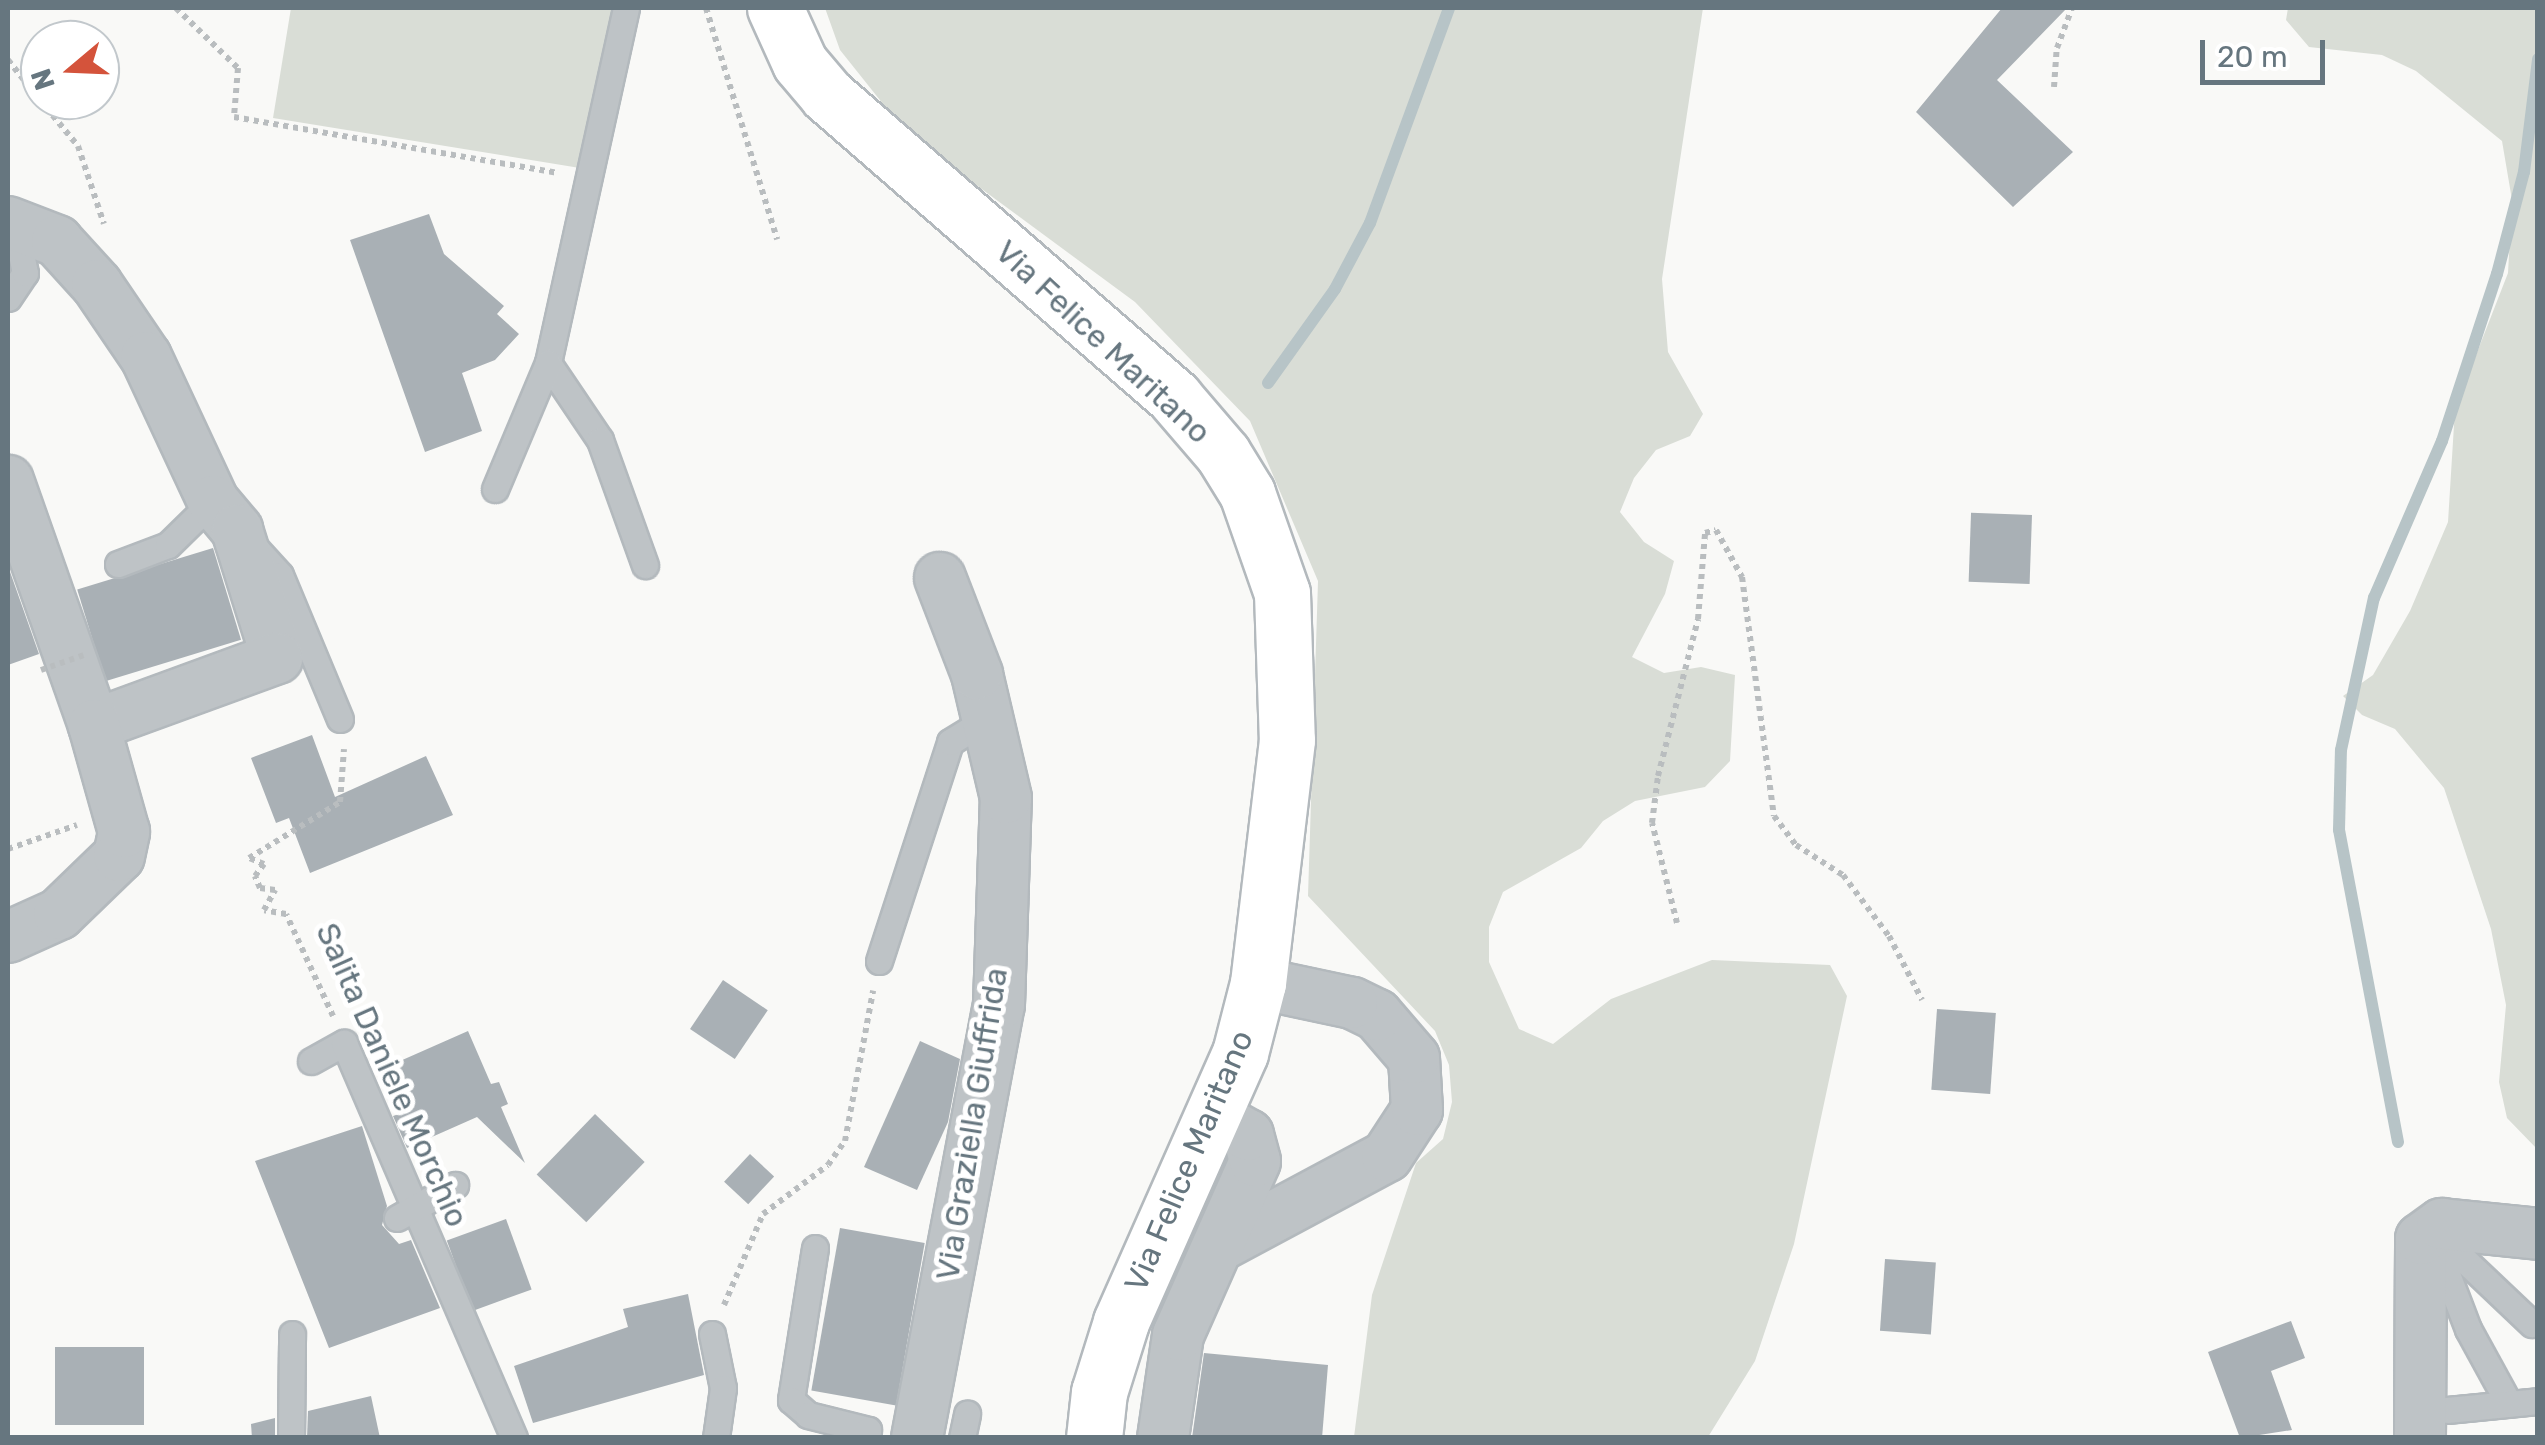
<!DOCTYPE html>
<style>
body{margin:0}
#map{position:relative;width:2545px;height:1445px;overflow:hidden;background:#f9f9f7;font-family:Rubik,sans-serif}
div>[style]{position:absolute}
.green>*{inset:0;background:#d9ddd6}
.stream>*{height:12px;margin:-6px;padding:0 6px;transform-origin:6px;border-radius:6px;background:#b7c4c7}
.building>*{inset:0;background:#a9b0b5;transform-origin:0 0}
.path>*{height:6px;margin-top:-3px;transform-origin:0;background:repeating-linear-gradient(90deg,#b9bdbf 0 5px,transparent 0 10px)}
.roads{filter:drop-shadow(2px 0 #b3b9bd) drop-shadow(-2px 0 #b3b9bd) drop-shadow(0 2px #b3b9bd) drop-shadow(0 -2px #b3b9bd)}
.lane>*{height:25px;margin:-12.5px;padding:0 12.5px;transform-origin:12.5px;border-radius:12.5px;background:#bec3c6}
.street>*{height:50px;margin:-25px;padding:0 25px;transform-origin:25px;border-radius:25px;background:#bec3c6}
.secondary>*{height:55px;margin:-27.5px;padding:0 27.5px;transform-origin:27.5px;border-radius:27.5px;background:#fff}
.path-bridge>*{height:6px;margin-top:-3px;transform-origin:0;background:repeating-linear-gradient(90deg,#b9bdbf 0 5px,transparent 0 10px)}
span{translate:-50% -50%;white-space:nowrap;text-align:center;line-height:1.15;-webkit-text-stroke:10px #fff;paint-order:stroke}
.street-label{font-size:32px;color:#66767f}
.frame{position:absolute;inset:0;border:10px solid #66767f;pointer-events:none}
.north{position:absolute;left:20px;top:20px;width:100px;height:100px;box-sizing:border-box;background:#fff;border:2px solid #c2c8cc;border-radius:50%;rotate:251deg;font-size:28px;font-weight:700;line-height:40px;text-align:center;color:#66767f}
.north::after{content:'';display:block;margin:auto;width:35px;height:45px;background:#d4533b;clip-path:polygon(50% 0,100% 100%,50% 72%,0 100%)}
.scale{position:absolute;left:2200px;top:40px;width:125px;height:45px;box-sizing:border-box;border:5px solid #66767f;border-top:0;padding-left:12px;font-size:30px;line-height:35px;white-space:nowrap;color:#66767f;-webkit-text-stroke:8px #fff;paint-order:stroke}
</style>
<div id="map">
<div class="green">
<i style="clip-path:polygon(291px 8px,612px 8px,586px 169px,273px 118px)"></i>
<i style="clip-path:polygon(825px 8px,1703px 8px,1662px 279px,1668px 352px,1703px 414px,1690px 436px,1656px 450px,1634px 478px,1620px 512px,1644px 542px,1674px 561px,1665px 594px,1632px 657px,1664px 673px,1701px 667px,1735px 675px,1730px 761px,1705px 787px,1635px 801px,1603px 821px,1581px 848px,1503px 892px,1489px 927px,1489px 962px,1519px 1029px,1553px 1044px,1611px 999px,1712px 960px,1830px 965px,1847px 996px,1794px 1244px,1755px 1361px,1708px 1437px,1354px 1437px,1372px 1295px,1416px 1163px,1443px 1139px,1452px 1102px,1449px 1065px,1435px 1031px,1308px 896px,1318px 581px,1250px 421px,1135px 302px,907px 134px,840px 50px)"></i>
<i style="clip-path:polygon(2288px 8px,2537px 8px,2537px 1149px,2507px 1118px,2499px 1082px,2506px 1005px,2491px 929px,2444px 788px,2395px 729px,2362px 715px,2343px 696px,2373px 675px,2410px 611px,2448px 522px,2455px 409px,2508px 273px,2512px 200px,2502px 141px,2416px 71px,2382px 55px,2309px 47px,2286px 20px)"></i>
</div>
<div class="stream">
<i style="left:1268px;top:383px;width:115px;rotate:-54.5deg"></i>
<i style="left:1335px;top:289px;width:75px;rotate:-62.1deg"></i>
<i style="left:1370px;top:223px;width:229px;rotate:-69.8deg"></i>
<i style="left:2398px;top:1142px;width:318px;rotate:-100.7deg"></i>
<i style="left:2339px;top:830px;width:80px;rotate:-88.6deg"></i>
<i style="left:2341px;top:750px;width:156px;rotate:-77.8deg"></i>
<i style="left:2374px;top:598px;width:171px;rotate:-66.6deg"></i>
<i style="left:2442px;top:441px;width:176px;rotate:-71.8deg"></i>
<i style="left:2497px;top:274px;width:106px;rotate:-75.2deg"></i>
<i style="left:2524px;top:172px;width:114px;rotate:-82.9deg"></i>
</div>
<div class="building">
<i style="clip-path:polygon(2002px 8px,2067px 8px,1997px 80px,2073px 152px,2013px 207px,1916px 112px)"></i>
<i style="clip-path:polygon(429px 214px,444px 254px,504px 306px,497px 314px,519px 334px,495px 360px,462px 373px,482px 431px,425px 452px,350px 240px)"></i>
<i style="left:2032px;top:515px;width:69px;height:61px;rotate:92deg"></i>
<i style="left:213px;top:548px;width:96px;height:142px;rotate:73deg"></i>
<i style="clip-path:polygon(8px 566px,39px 654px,8px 665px)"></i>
<i style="clip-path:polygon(312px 735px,335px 797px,426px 756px,453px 815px,310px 873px,289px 818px,276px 823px,251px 758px)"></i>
<i style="left:723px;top:980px;width:54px;height:59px;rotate:34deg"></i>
<i style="left:1937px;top:1009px;width:59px;height:81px;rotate:4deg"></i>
<i style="clip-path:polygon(468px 1031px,491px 1084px,499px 1082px,508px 1104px,501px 1107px,525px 1163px,477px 1117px,407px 1148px,393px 1116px,411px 1110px,391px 1065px)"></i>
<i style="clip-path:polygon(920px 1041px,960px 1059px,948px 1122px,917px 1190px,864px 1167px)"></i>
<i style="left:595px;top:1114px;width:69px;height:84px;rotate:44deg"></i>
<i style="clip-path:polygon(362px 1126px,387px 1206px,382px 1225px,399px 1244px,411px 1240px,440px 1308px,329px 1348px,255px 1161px)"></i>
<i style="left:750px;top:1154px;width:33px;height:38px;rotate:43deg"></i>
<i style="left:506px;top:1219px;width:75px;height:63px;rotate:70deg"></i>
<i style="left:840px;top:1228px;width:86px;height:165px;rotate:10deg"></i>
<i style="left:1885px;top:1259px;width:51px;height:72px;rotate:4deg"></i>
<i style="clip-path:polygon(688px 1294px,704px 1375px,533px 1423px,514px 1366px,628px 1327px,623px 1309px)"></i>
<i style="clip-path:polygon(2291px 1321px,2305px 1358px,2271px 1371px,2292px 1430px,2240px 1438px,2208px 1352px)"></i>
<i style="left:55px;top:1347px;width:89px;height:78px"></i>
<i style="clip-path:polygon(1204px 1353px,1328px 1365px,1322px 1438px,1192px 1438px)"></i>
<i style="clip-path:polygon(371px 1396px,380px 1438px,307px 1438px,308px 1411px)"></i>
<i style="clip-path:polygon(275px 1418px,275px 1438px,252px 1438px,251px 1424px)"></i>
</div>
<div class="path">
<i style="left:176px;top:8px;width:86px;rotate:44.1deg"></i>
<i style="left:238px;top:68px;width:49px;rotate:94.7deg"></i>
<i style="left:234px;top:117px;width:329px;rotate:9.8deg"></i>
<i style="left:706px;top:8px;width:242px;rotate:72.9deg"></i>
<i style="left:8px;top:60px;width:51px;rotate:51.3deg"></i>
<i style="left:2054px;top:87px;width:39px;rotate:-86deg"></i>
<i style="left:2057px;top:48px;width:43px;rotate:-69.4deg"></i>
<i style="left:40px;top:100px;width:60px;rotate:50.4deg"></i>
<i style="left:78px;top:146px;width:82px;rotate:71.6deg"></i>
<i style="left:8px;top:849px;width:73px;rotate:-19.2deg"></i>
<i style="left:1677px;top:923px;width:103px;rotate:-104deg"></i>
<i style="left:1652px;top:823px;width:47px;rotate:-82.7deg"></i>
<i style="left:1658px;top:776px;width:162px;rotate:-75.7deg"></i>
<i style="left:1698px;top:619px;width:86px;rotate:-85.3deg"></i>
<i style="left:1705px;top:533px;width:11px;rotate:-15deg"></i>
<i style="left:1716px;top:530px;width:54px;rotate:61deg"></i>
<i style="left:1742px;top:577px;width:241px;rotate:82.4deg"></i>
<i style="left:1774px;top:816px;width:36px;rotate:53deg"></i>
<i style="left:1796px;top:845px;width:56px;rotate:32.6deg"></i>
<i style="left:1843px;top:875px;width:76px;rotate:53deg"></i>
<i style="left:1889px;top:936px;width:72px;rotate:62.7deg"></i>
<i style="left:333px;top:1016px;width:112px;rotate:-114.7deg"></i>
<i style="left:286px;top:914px;width:22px;rotate:-170deg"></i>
<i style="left:264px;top:910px;width:23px;rotate:-61deg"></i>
<i style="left:275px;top:890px;width:15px;rotate:-172deg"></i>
<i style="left:260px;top:888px;width:13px;rotate:-113deg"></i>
<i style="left:255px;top:876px;width:15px;rotate:-53deg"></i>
<i style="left:264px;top:864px;width:16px;rotate:-158deg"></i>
<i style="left:249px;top:858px;width:107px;rotate:-31.6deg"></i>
<i style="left:340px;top:802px;width:53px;rotate:-85.7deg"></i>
<i style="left:724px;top:1305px;width:99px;rotate:-66.8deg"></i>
<i style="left:763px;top:1214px;width:81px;rotate:-37deg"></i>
<i style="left:828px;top:1165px;width:29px;rotate:-55deg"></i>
<i style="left:845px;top:1141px;width:153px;rotate:-79.4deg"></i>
</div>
<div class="roads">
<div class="lane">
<i style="left:626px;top:8px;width:363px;rotate:102.4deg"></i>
<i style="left:548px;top:363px;width:93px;rotate:56deg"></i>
<i style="left:600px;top:440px;width:133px;rotate:70.2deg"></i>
<i style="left:8px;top:298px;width:30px;rotate:-56deg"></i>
<i style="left:25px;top:273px;width:44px;rotate:-101.8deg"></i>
<i style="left:495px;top:489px;width:137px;rotate:-67.2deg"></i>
<i style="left:248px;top:540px;width:47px;rotate:47.6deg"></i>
<i style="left:280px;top:575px;width:156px;rotate:67.4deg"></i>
<i style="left:118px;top:564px;width:53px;rotate:-20.8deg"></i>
<i style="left:168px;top:545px;width:63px;rotate:-44.4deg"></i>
<i style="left:879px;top:961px;width:230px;rotate:-72deg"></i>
<i style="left:950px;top:742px;width:46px;rotate:-31.6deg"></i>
<i style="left:311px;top:1061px;width:38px;rotate:-29deg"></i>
<i style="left:344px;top:1043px;width:430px;rotate:66.7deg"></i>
<i style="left:397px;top:1218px;width:67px;rotate:-29.6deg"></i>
<i style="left:2431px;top:1232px;width:104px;rotate:69.1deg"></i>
<i style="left:2468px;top:1329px;width:85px;rotate:61.3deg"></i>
<i style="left:2437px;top:1234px;width:131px;rotate:43.5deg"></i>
<i style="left:815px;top:1248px;width:154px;rotate:99deg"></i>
<i style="left:791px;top:1400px;width:23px;rotate:41deg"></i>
<i style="left:808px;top:1415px;width:62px;rotate:14deg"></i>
<i style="left:868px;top:1430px;width:8px;rotate:97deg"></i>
<i style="left:712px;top:1334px;width:55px;rotate:78.5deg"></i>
<i style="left:723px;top:1388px;width:50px;rotate:98deg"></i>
<i style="left:2447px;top:1410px;width:91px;rotate:-5.6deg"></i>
<i style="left:291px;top:1438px;width:104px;rotate:-89.4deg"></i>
<i style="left:962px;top:1438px;width:25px;rotate:-78deg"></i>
</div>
<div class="street">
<i style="left:8px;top:222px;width:53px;rotate:21.2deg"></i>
<i style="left:57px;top:241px;width:59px;rotate:47.7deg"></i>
<i style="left:97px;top:285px;width:87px;rotate:55.8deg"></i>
<i style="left:146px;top:357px;width:159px;rotate:65deg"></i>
<i style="left:213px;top:501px;width:38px;rotate:50deg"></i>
<i style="left:237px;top:530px;width:134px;rotate:72.6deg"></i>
<i style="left:277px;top:658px;width:195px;rotate:159.9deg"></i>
<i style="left:94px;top:725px;width:259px;rotate:-109.4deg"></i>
<i style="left:8px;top:937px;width:56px;rotate:-24.3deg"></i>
<i style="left:59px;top:914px;width:83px;rotate:-44deg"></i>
<i style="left:119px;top:856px;width:25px;rotate:-78deg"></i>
<i style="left:124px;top:832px;width:111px;rotate:-105.7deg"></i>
<i style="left:1221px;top:1245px;width:188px;rotate:-28.2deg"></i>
<i style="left:1387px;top:1156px;width:55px;rotate:-56.9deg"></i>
<i style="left:1417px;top:1110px;width:52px;rotate:-93.3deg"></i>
<i style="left:1414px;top:1058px;width:57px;rotate:-130.7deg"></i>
<i style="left:1377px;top:1015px;width:28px;rotate:-154deg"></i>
<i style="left:1352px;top:1003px;width:96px;rotate:-168deg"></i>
<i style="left:917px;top:1438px;width:441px;rotate:-79.3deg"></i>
<i style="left:999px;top:1005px;width:207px;rotate:-88.1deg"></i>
<i style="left:1006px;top:798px;width:127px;rotate:-103.2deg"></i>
<i style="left:977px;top:674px;width:103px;rotate:-111.1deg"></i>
<i style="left:1163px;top:1438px;width:104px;rotate:-81.7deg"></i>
<i style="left:1178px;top:1335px;width:190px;rotate:-66.1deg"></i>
<i style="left:1255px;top:1161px;width:27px;rotate:-105deg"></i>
<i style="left:1248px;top:1135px;width:41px;rotate:-150.9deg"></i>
<i style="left:2420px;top:1438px;width:199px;rotate:-89.7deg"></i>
<i style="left:2421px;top:1239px;width:26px;rotate:-36deg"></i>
<i style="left:2442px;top:1224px;width:97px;rotate:5.9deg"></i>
</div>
<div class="secondary">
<i style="left:775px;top:8px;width:60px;rotate:65.6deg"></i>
<i style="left:800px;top:63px;width:42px;rotate:49.8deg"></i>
<i style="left:827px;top:95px;width:461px;rotate:41deg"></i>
<i style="left:1175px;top:398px;width:74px;rotate:49.4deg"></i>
<i style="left:1223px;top:454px;width:46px;rotate:58.4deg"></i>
<i style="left:1247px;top:493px;width:106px;rotate:70.7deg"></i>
<i style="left:1282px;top:593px;width:147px;rotate:88.1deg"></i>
<i style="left:1287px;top:740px;width:245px;rotate:96.8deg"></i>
<i style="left:1258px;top:983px;width:72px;rotate:104.4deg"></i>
<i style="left:1240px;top:1053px;width:294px;rotate:113.9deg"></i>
<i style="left:1121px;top:1322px;width:73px;rotate:107.4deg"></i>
<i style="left:1099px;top:1392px;width:46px;rotate:96.2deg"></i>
</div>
</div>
<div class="path-bridge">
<i style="left:41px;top:670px;width:49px;rotate:-19.2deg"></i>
</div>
<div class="street-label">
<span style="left:1103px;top:342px;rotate:43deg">Via Felice Maritano</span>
<span style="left:392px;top:1075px;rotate:66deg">Salita Daniele Morchio</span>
<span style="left:972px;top:1124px;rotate:-81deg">Via Graziella Giuffrida</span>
<span style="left:1189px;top:1161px;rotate:-67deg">Via Felice Maritano</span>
</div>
<div class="frame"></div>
<div class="north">N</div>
<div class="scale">20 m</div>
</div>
